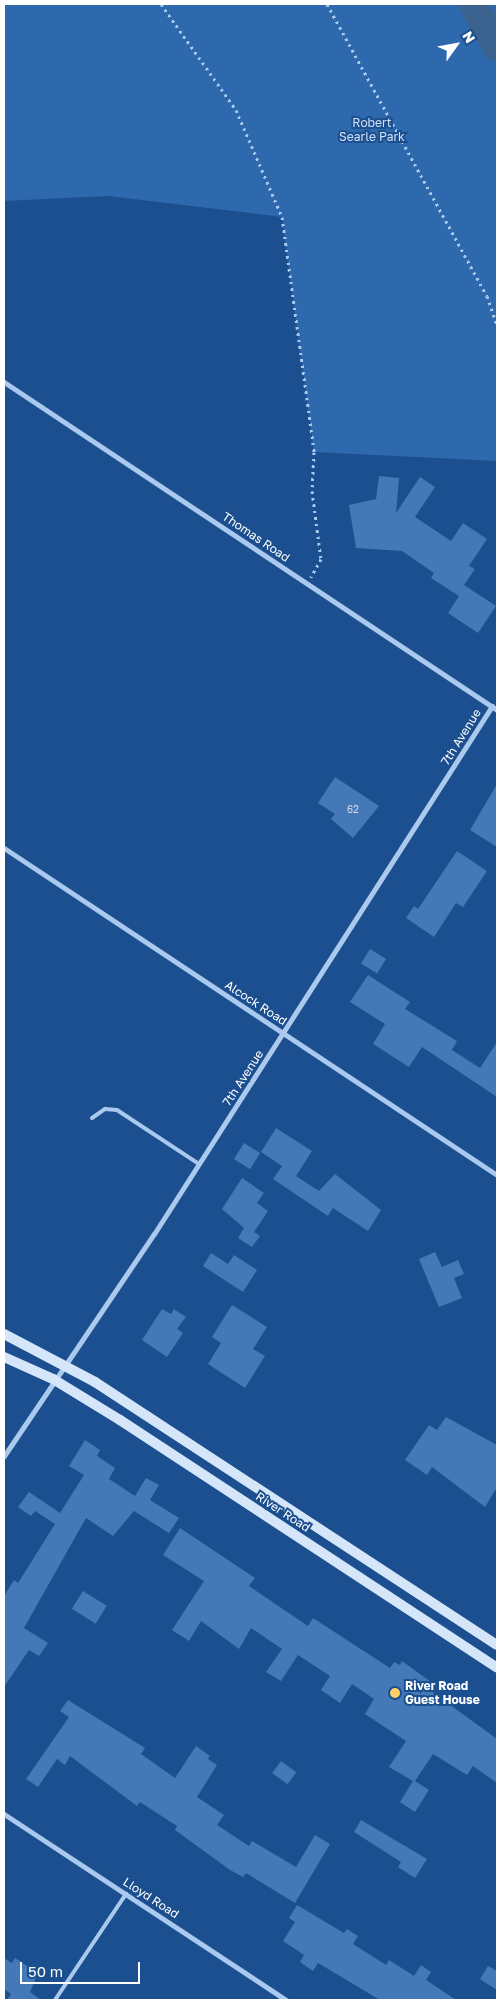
<!DOCTYPE html>
<style>
body{margin:0}
#map{position:relative;width:501px;height:2004px;overflow:hidden;background:#1b4f8f;font-family:"Golos Text",sans-serif}
div>[style]{position:absolute}
.green>*{inset:0;background:#2e69ad}
.river>*{height:29px;margin:-14.5px;padding:0 14.5px;transform-origin:14.5px;border-radius:14.5px;background:#3c6290}
.building>*{inset:0;background:#4478b7;transform-origin:0 0}
.path>*{height:3px;margin-top:-1.5px;transform-origin:0;background:repeating-linear-gradient(90deg,#a9c9ee 0 2.5px,transparent 0 6.5px)}
.lane>*{height:4px;margin:-2px;padding:0 2px;transform-origin:2px;border-radius:2px;background:#a9c9ee}
.street>*{height:5px;margin:-2.5px;padding:0 2.5px;transform-origin:2.5px;border-radius:2.5px;background:#a9c9ee}
.secondary>*{height:10px;margin:-5px;padding:0 5px;transform-origin:5px;border-radius:5px;background:#d6e6fa}
.dots>*{width:14px;height:14px;translate:-50% -50%;box-sizing:border-box;border:2px solid #1b4f8f;border-radius:50%}
span{translate:-50% -50%;white-space:nowrap;text-align:center;line-height:1.15;-webkit-text-stroke:4px #1b4f8f;paint-order:stroke}
.number-label{font-size:10px;color:#d0dded}
.number-label span{-webkit-text-stroke-width:0}
.park-label{font-size:12px;color:#cfe3fa}
.street-label{font-size:12px;color:#fff}
.poi-label{font-size:12px;color:#fff;font-weight:700}
.left{translate:0 -50%;text-align:left}
.frame{position:absolute;inset:0;border:5px solid #fff;pointer-events:none}
.north{position:absolute;left:431px;top:20px;width:50px;height:50px;-webkit-text-stroke:4px #1b4f8f;paint-order:stroke;rotate:58deg;font-size:14px;font-weight:700;line-height:20px;text-align:center;color:#fff}
.north::after{content:'';display:block;margin:auto;width:18px;height:22px;background:#fff;clip-path:polygon(50% 0,100% 100%,50% 72%,0 100%)}
.scale{position:absolute;left:20px;top:1962px;width:120px;height:22px;box-sizing:border-box;border:2px solid #fff;border-top:0;padding-left:6px;font-size:15px;line-height:18px;white-space:nowrap;color:#fff;-webkit-text-stroke:4px #1b4f8f;paint-order:stroke}
</style>
<div id="map">
<div class="green">
<i style="clip-path:polygon(4px 4px,497px 4px,497px 461px,314px 452px,282px 217px,108px 196px,4px 201px)"></i>
</div>
<div class="river">
<i style="left:473px;top:4px;width:49px;rotate:60.8deg"></i>
</div>
<div class="building">
<i style="clip-path:polygon(379px 476px,399px 478px,396px 513px,420px 477px,435px 487px,415px 517px,451px 541px,463px 523px,487px 539px,469px 566px,475px 569px,464px 585px,496px 606px,478px 633px,448px 613px,459px 596px,431px 578px,434px 573px,402px 551px,356px 548px,349px 505px,376px 499px)"></i>
<i style="clip-path:polygon(335px 777px,379px 806px,353px 838px,331px 819px,335px 814px,318px 803px)"></i>
<i style="clip-path:polygon(497px 784px,497px 847px,470px 830px)"></i>
<i style="clip-path:polygon(457px 851px,487px 871px,463px 907px,456px 903px,434px 937px,406px 918px,414px 906px,418px 909px)"></i>
<i style="left:370px;top:949px;width:19px;height:17px;rotate:32deg"></i>
<i style="clip-path:polygon(368px 975px,410px 1002px,405px 1009px,457px 1041px,452px 1050px,480px 1068px,497px 1042px,497px 1097px,422px 1047px,409px 1067px,373px 1044px,385px 1024px,350px 1002px)"></i>
<i style="clip-path:polygon(276px 1128px,312px 1151px,296px 1176px,319px 1191px,335px 1174px,381px 1210px,368px 1231px,333px 1208px,328px 1216px,273px 1179px,282px 1166px,261px 1152px)"></i>
<i style="left:244px;top:1143px;width:19px;height:19px;rotate:32deg"></i>
<i style="clip-path:polygon(242px 1178px,264px 1193px,257px 1203px,268px 1211px,254px 1232px,260px 1236px,252px 1247px,238px 1238px,244px 1228px,222px 1209px)"></i>
<i style="clip-path:polygon(435px 1252px,442px 1267px,458px 1260px,464px 1274px,454px 1278px,462px 1298px,439px 1307px,419px 1259px)"></i>
<i style="clip-path:polygon(211px 1253px,228px 1264px,234px 1255px,257px 1270px,243px 1292px,203px 1266px)"></i>
<i style="clip-path:polygon(232px 1305px,267px 1327px,253px 1349px,265px 1356px,245px 1388px,208px 1364px,221px 1343px,212px 1337px)"></i>
<i style="clip-path:polygon(162px 1309px,171px 1314px,174px 1309px,186px 1317px,177px 1329px,183px 1333px,167px 1357px,142px 1340px)"></i>
<i style="clip-path:polygon(446px 1417px,497px 1445px,497px 1487px,485px 1507px,432px 1467px,427px 1475px,405px 1460px,429px 1425px,437px 1430px)"></i>
<i style="clip-path:polygon(85px 1440px,100px 1450px,97px 1456px,115px 1468px,109px 1479px,135px 1496px,146px 1478px,159px 1485px,150px 1500px,179px 1518px,169px 1533px,134px 1511px,113px 1536px,86px 1518px,24px 1628px,48px 1643px,39px 1656px,29px 1650px,4px 1687px,4px 1596px,14px 1580px,18px 1583px,55px 1524px,35px 1511px,31px 1516px,18px 1507px,29px 1492px,60px 1513px,84px 1475px,69px 1466px)"></i>
<i style="clip-path:polygon(180px 1528px,255px 1578px,249px 1586px,308px 1626px,313px 1618px,390px 1668px,394px 1662px,400px 1665px,402px 1661px,431px 1682px,427px 1688px,497px 1739px,497px 1783px,473px 1766px,467px 1775px,433px 1754px,415px 1781px,429px 1790px,415px 1812px,400px 1802px,413px 1781px,389px 1767px,406px 1741px,365px 1714px,374px 1699px,352px 1684px,340px 1703px,321px 1690px,330px 1676px,298px 1655px,281px 1681px,266px 1672px,282px 1649px,251px 1628px,239px 1649px,201px 1621px,189px 1641px,172px 1630px,204px 1581px,163px 1555px)"></i>
<i style="left:83px;top:1591px;width:28px;height:21px;rotate:32deg"></i>
<i style="clip-path:polygon(68px 1700px,145px 1748px,141px 1754px,175px 1778px,196px 1746px,210px 1756px,208px 1759px,217px 1765px,197px 1797px,224px 1815px,217px 1825px,249px 1846px,252px 1841px,296px 1867px,315px 1835px,330px 1844px,295px 1903px,246px 1873px,243px 1877px,230px 1870px,175px 1830px,177px 1826px,140px 1802px,137px 1806px,70px 1756px,65px 1765px,57px 1759px,38px 1787px,26px 1779px,69px 1717px,60px 1711px)"></i>
<i style="left:281px;top:1761px;width:19px;height:15px;rotate:36deg"></i>
<i style="clip-path:polygon(361px 1820px,427px 1859px,415px 1878px,398px 1867px,401px 1862px,354px 1832px)"></i>
<i style="clip-path:polygon(297px 1905px,344px 1933px,347px 1929px,358px 1936px,353px 1944px,386px 1965px,389px 1960px,414px 1976px,421px 1965px,431px 1972px,426px 1980px,456px 2000px,380px 2000px,318px 1963px,313px 1971px,300px 1962px,304px 1955px,283px 1941px,295px 1922px,289px 1918px)"></i>
<i style="clip-path:polygon(4px 1958px,12px 1963px,15px 1958px,38px 1973px,30px 1992px,41px 2000px,7px 2000px,11px 1994px,4px 1989px)"></i>
<i style="clip-path:polygon(488px 1966px,497px 1971px,497px 1990px,480px 1979px)"></i>
</div>
<div class="path">
<i style="left:161px;top:4px;width:130px;rotate:54.7deg"></i>
<i style="left:236px;top:110px;width:116px;rotate:66.7deg"></i>
<i style="left:282px;top:217px;width:237px;rotate:82.2deg"></i>
<i style="left:314px;top:452px;width:39px;rotate:93deg"></i>
<i style="left:312px;top:491px;width:69px;rotate:82.5deg"></i>
<i style="left:321px;top:559px;width:21px;rotate:119deg"></i>
<i style="left:327px;top:4px;width:333px;rotate:61.3deg"></i>
<i style="left:487px;top:296px;width:31px;rotate:71deg"></i>
</div>
<div class="lane">
<i style="left:92px;top:1118px;width:16px;rotate:-35deg"></i>
<i style="left:105px;top:1109px;width:12px;rotate:5deg"></i>
<i style="left:117px;top:1110px;width:98px;rotate:33.4deg"></i>
<i style="left:55px;top:2000px;width:128px;rotate:-56.2deg"></i>
</div>
<div class="street">
<i style="left:4px;top:382px;width:592px;rotate:33.64deg"></i>
<i style="left:4px;top:848px;width:592px;rotate:33.56deg"></i>
<i style="left:4px;top:1456px;width:268px;rotate:-56deg"></i>
<i style="left:154px;top:1234px;width:627px;rotate:-57.37deg"></i>
<i style="left:4px;top:1814px;width:338px;rotate:33.4deg"></i>
</div>
<div class="secondary">
<i style="left:4px;top:1334px;width:103px;rotate:27.8deg"></i>
<i style="left:95px;top:1382px;width:480px;rotate:33.2deg"></i>
<i style="left:4px;top:1357px;width:54px;rotate:24.2deg"></i>
<i style="left:53px;top:1379px;width:79px;rotate:31.5deg"></i>
<i style="left:120px;top:1420px;width:451px;rotate:33.3deg"></i>
</div>
<div class="dots">
<i style="left:395px;top:1693px;background:#ffd166"></i>
</div>
<div class="number-label">
<span style="left:353px;top:810px">62</span>
</div>
<div class="park-label">
<span style="left:372px;top:130px">Robert<br>Searle Park</span>
</div>
<div class="street-label">
<span style="left:256px;top:537px;rotate:34deg">Thomas Road</span>
<span style="left:461px;top:737px;rotate:-58deg">7th Avenue</span>
<span style="left:256px;top:1003px;rotate:33deg">Alcock Road</span>
<span style="left:243px;top:1078px;rotate:-57deg">7th Avenue</span>
<span style="left:283px;top:1512px;rotate:33deg">River Road</span>
<span style="left:151px;top:1898px;rotate:33deg">Lloyd Road</span>
</div>
<div class="poi-label">
<span class="left" style="left:405px;top:1693px">River Road<br>Guest House</span>
</div>
<div class="frame"></div>
<div class="north">N</div>
<div class="scale">50 m</div>
</div>
